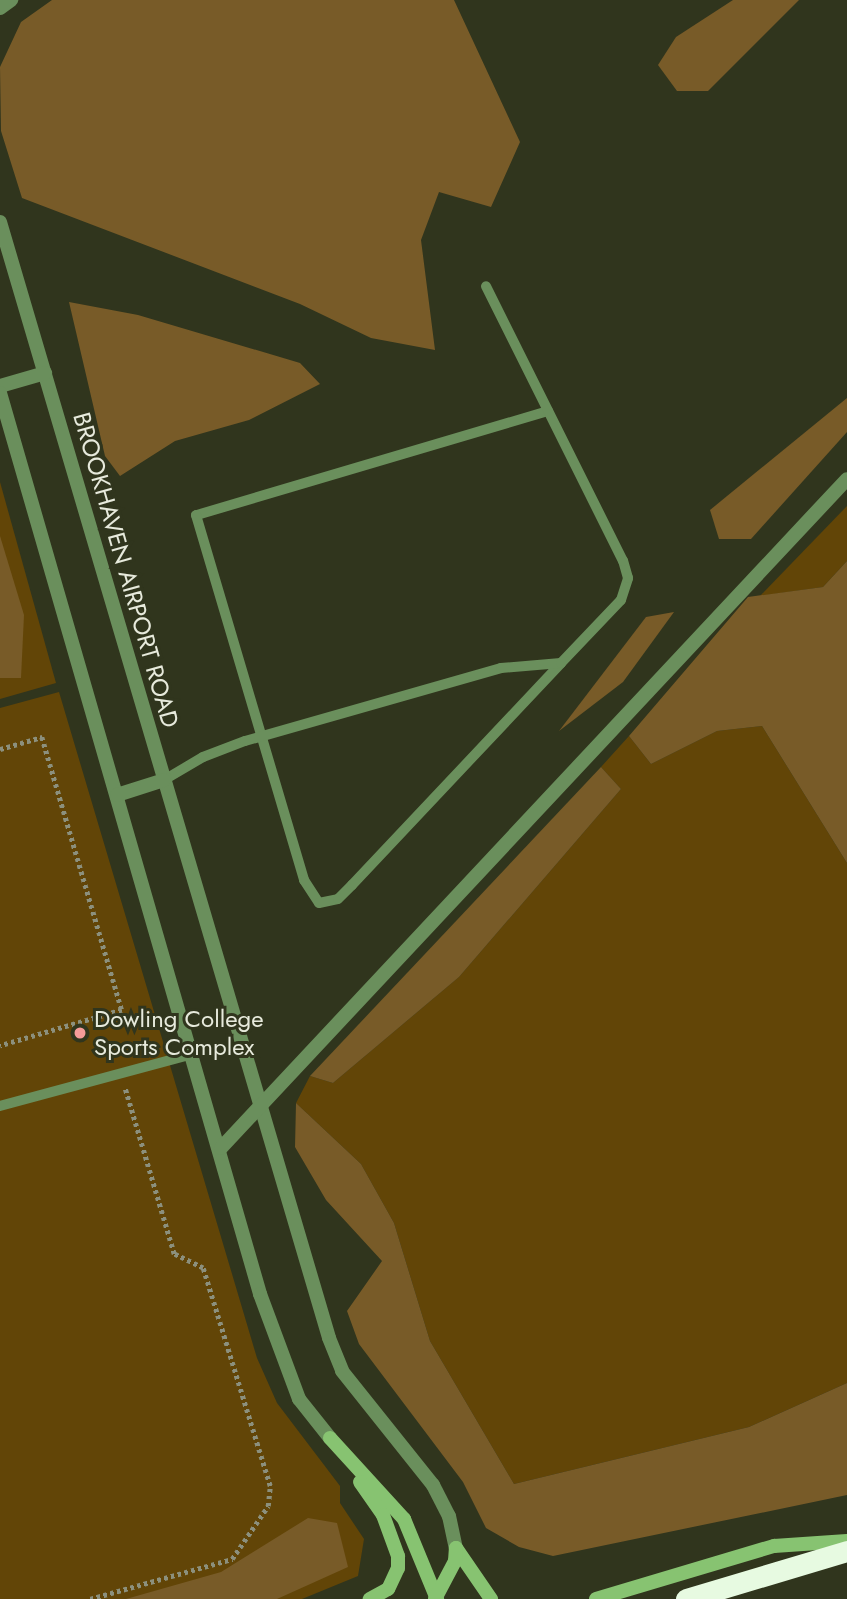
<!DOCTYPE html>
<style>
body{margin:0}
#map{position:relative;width:847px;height:1599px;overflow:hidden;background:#30351d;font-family:Jost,sans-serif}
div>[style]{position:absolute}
.green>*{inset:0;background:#624507}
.forest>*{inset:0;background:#785b28}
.path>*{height:4.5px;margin-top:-2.25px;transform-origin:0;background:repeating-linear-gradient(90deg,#8c907d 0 3.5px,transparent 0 7px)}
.lane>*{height:10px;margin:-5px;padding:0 5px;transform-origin:5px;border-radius:5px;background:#6a8f5c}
.street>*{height:14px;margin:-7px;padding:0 7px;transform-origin:7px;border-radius:7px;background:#6a8f5c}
.secondary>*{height:14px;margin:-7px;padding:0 7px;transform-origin:7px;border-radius:7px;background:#87c371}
.highway>*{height:21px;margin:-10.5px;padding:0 10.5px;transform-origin:10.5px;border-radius:10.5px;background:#e7fae1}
.dots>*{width:19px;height:19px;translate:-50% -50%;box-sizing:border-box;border:4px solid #30351d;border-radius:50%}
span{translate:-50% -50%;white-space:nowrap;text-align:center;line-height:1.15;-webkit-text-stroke:6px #30351d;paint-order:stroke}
.street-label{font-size:24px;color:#e7eadc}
.poi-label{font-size:24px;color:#e7eadc}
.left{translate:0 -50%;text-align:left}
</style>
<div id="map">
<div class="green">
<i style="clip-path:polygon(0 482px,56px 683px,0 699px)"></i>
<i style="clip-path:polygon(847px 506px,847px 561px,823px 587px,760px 596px)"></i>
<i style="clip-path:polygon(59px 692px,257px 1358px,277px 1403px,340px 1486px,340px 1503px,364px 1539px,358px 1576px,302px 1599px,0 1599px,0 708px)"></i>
<i style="clip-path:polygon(762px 726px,847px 863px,847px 1383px,749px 1427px,514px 1484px,430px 1341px,394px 1223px,361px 1164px,296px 1103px,310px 1076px,333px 1083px,459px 977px,621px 789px,601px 767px,629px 736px,651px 764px,717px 731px)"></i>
</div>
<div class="forest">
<i style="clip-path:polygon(52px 0,454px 0,520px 142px,491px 207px,439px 192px,421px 240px,435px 350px,371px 338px,300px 304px,22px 198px,1px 131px,0 67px,21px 22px)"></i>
<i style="clip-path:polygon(733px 0,799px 0,708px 91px,677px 91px,658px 65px,676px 37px)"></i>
<i style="clip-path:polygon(69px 302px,138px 315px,300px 363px,320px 384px,249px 420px,175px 441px,120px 476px,105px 456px)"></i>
<i style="clip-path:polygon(847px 398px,847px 432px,751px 539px,719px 539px,710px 510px)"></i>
<i style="clip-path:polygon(0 536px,24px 615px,21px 678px,0 678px)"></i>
<i style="clip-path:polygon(847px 561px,847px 863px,762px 726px,717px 731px,651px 764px,629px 736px,748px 597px,823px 587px)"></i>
<i style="clip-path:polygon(674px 612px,623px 682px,559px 731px,646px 617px)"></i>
<i style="clip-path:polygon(601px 767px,621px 789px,459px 977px,333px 1083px,310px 1076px)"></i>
<i style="clip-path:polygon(296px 1103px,361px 1164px,394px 1223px,430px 1341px,514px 1484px,749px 1427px,847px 1383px,847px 1495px,553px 1556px,519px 1547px,486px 1528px,463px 1482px,359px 1344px,347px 1311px,382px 1261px,326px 1200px,295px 1147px)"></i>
<i style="clip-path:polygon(308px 1518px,337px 1523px,348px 1567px,277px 1599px,126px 1599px,221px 1572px)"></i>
</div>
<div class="path">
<i style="left:0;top:749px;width:44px;rotate:-15.9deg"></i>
<i style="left:42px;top:737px;width:284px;rotate:73.7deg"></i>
<i style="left:122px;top:1010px;width:127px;rotate:163.6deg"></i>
<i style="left:90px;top:1599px;width:148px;rotate:-15.7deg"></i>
<i style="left:232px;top:1559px;width:64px;rotate:-55.8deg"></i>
<i style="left:268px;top:1506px;width:20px;rotate:-84deg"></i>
<i style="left:270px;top:1486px;width:228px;rotate:-107.1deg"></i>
<i style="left:203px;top:1268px;width:32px;rotate:-154deg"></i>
<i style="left:174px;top:1254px;width:172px;rotate:-106.5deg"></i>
</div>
<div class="lane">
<i style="left:548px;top:411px;width:367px;rotate:163.5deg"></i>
<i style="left:196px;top:515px;width:381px;rotate:73.5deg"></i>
<i style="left:304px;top:880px;width:27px;rotate:57deg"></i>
<i style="left:319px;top:903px;width:19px;rotate:-12deg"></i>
<i style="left:338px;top:899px;width:20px;rotate:-45deg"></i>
<i style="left:352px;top:885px;width:305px;rotate:-46.7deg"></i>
<i style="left:164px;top:780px;width:45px;rotate:-30.5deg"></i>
<i style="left:203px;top:757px;width:45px;rotate:-20.9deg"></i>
<i style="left:245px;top:741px;width:266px;rotate:-15.9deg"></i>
<i style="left:501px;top:668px;width:60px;rotate:-4.8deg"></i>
<i style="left:561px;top:663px;width:87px;rotate:-46.4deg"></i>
<i style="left:621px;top:600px;width:23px;rotate:-72deg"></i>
<i style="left:628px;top:578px;width:18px;rotate:-106deg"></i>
<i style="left:623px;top:561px;width:307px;rotate:-116.5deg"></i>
<i style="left:0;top:1106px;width:200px;rotate:-15.1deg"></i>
</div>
<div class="street">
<i style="left:0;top:8px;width:14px;rotate:-36deg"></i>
<i style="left:0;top:222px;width:1163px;rotate:73.57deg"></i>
<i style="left:329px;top:1338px;width:35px;rotate:68deg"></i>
<i style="left:342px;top:1371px;width:146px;rotate:51.4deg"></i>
<i style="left:433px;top:1485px;width:35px;rotate:63deg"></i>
<i style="left:449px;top:1516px;width:33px;rotate:78deg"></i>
<i style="left:0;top:386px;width:47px;rotate:-16.1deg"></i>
<i style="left:0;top:393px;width:938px;rotate:73.9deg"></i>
<i style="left:260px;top:1294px;width:112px;rotate:69.6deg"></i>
<i style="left:299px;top:1399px;width:50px;rotate:51.5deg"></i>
<i style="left:117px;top:795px;width:49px;rotate:-17.7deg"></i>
<i style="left:221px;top:1148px;width:916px;rotate:-46.9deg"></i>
</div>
<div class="secondary">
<i style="left:330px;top:1438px;width:110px;rotate:47.6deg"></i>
<i style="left:404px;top:1519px;width:87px;rotate:67.6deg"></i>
<i style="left:360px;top:1482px;width:40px;rotate:55.1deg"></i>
<i style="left:383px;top:1515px;width:44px;rotate:69.9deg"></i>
<i style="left:398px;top:1556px;width:12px;rotate:90deg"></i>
<i style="left:398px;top:1568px;width:23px;rotate:115deg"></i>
<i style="left:388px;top:1589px;width:21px;rotate:151deg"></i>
<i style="left:456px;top:1548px;width:62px;rotate:55.5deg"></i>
<i style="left:435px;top:1599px;width:43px;rotate:-62.2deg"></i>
<i style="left:455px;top:1561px;width:13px;rotate:-86deg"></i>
<i style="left:596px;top:1599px;width:186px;rotate:-16.6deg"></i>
<i style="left:774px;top:1546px;width:73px;rotate:-3.9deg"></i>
</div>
<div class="highway">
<i style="left:686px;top:1599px;width:168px;rotate:-16.6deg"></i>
</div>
<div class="dots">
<i style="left:80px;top:1033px;background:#f59b99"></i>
</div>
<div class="street-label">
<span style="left:126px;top:570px;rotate:74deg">BROOKHAVEN AIRPORT ROAD</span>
</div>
<div class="poi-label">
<span class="left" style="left:94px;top:1033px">Dowling College<br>Sports Complex</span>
</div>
</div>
